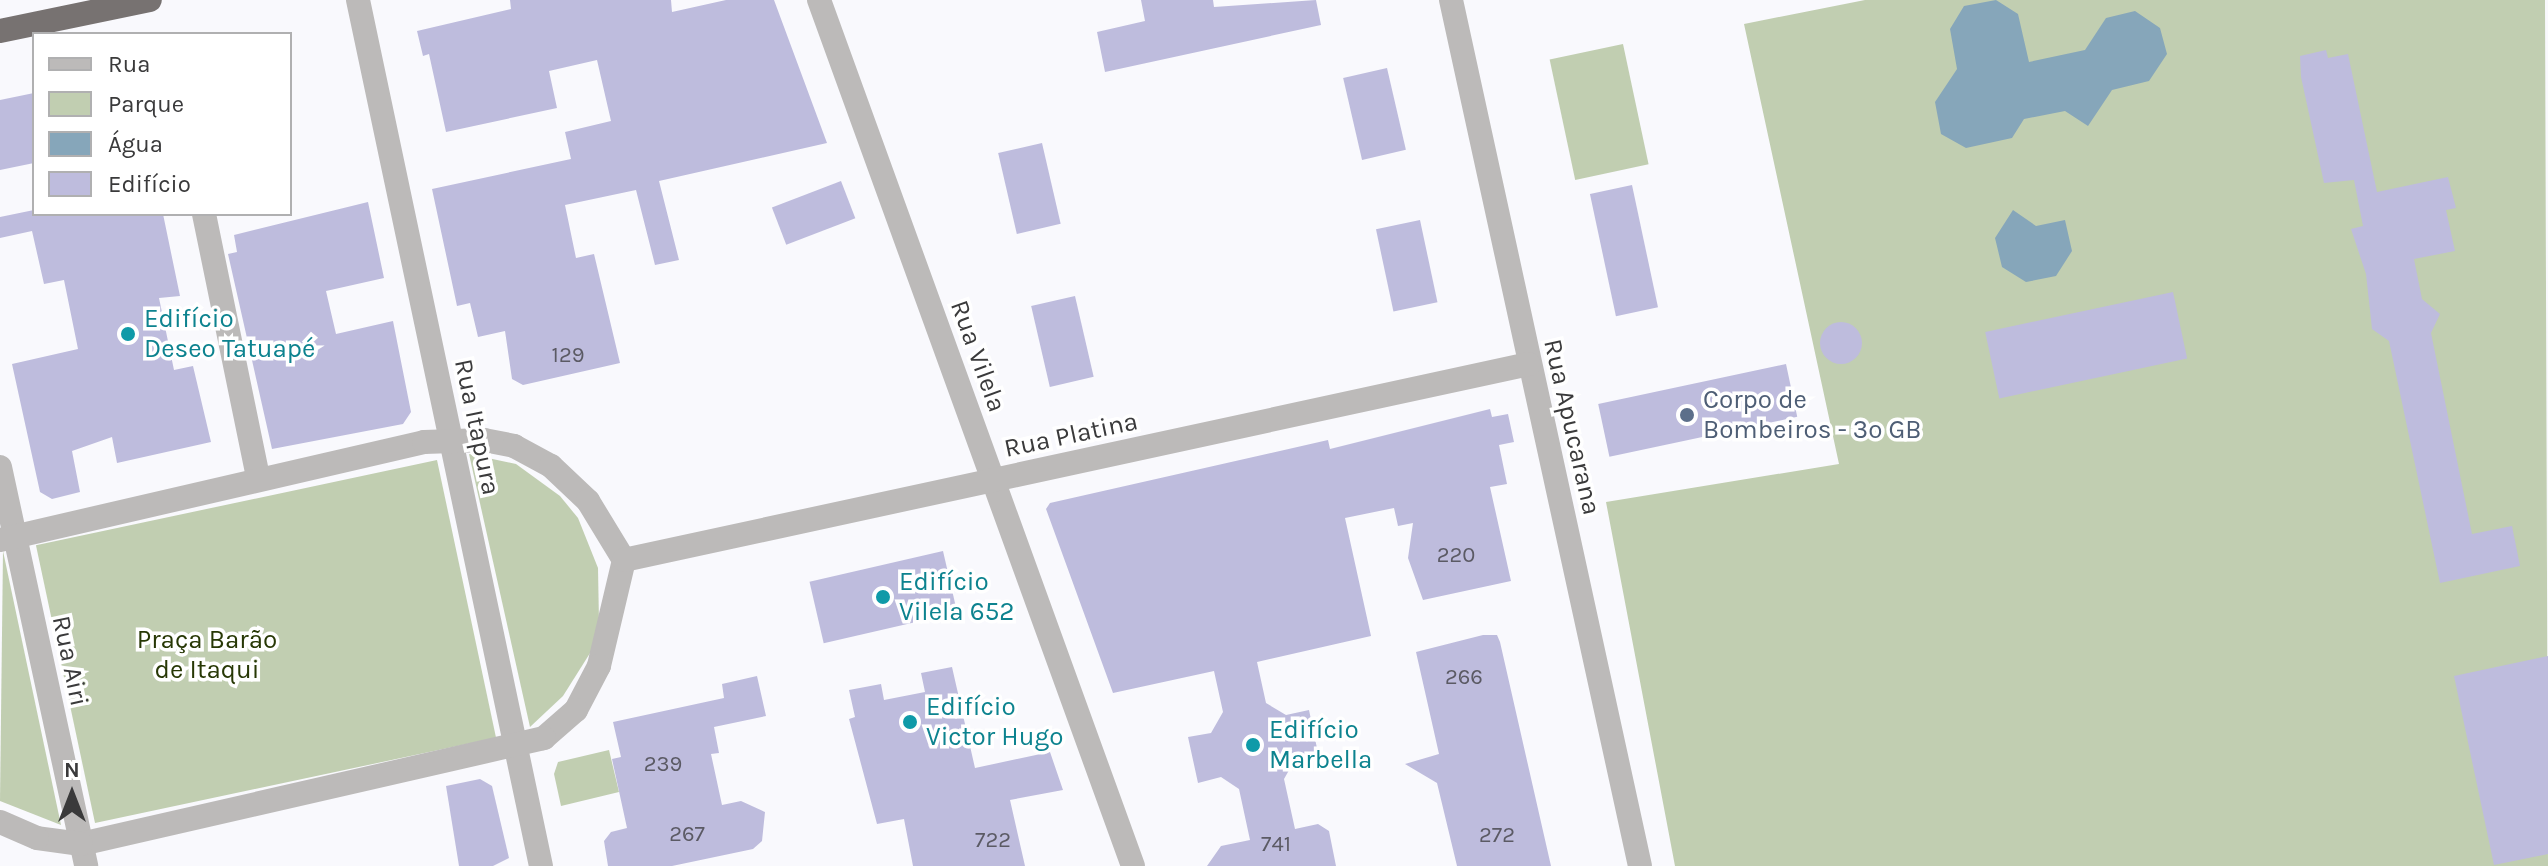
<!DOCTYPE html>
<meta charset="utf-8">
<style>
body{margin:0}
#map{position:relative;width:2548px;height:866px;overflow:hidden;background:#f9f9fd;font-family:Karla,sans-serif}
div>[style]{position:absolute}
.green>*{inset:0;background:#c1ceb1;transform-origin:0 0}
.water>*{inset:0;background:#86a6ba}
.building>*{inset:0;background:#bebcdd;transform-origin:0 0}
.round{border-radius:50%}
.minor>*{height:24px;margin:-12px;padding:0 12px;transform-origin:12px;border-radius:12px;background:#bcbab9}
.highway>*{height:24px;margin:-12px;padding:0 12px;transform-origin:12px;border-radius:12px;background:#777271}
.dots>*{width:22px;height:22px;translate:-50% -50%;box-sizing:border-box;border:4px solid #fff;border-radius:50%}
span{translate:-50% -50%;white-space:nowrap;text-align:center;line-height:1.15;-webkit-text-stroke:7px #fff;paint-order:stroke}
.number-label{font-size:22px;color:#5b5a64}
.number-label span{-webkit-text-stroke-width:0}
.culture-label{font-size:26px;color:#0d838f}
.left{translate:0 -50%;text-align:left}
.street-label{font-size:26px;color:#3a3a3b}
.service-label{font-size:26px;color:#4e5e75}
.park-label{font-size:26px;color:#273805}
.legend{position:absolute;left:32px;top:32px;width:260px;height:184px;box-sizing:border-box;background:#fff;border:2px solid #b0b0b1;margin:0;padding:10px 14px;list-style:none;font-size:24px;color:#3a3a3b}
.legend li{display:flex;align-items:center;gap:16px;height:40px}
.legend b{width:40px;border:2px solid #b0b0b1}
.north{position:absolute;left:32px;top:754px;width:80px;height:80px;-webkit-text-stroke:6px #fff;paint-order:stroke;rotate:0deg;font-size:22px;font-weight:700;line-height:32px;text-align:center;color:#3a3a3b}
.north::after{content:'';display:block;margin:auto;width:28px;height:36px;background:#3a3a3b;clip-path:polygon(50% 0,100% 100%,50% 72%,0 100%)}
</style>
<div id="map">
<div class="green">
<i style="clip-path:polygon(1865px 0,2545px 0,2548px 866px,1675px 866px,1606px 502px,1839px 464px,1744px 24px)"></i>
<i style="left:1623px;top:44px;width:123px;height:75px;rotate:78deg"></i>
<i style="clip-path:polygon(469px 454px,516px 464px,560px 496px,578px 518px,598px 568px,599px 623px,592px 650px,563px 696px,530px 727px)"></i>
<i style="left:437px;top:460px;width:284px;height:410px;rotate:78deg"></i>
<i style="clip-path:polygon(3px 551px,61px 825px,0 801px)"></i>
<i style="clip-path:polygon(609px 750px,619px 792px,561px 806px,554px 774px,558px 762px)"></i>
</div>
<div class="water">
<i style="clip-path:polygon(1996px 0,2018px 14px,2029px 62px,2085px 50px,2106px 18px,2135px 11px,2160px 28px,2167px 54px,2149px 81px,2112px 90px,2088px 126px,2065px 111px,2024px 119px,2012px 138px,1966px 148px,1941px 134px,1935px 102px,1957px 69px,1950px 29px,1964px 6px)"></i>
<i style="clip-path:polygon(2013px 210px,2036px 226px,2065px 220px,2072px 251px,2056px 276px,2026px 282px,2002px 267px,1995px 238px)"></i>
</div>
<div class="building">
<i style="clip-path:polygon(510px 0,671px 0,672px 12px,726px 0,774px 0,827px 143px,659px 181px,679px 260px,655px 265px,636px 190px,565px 205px,576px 258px,594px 254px,620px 363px,523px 385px,512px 379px,505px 331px,478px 337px,470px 303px,457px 306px,432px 189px,571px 159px,565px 132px,611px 121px,597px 60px,549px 71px,557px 108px,446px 132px,429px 54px,423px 56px,417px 31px,511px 9px)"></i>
<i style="clip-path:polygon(1141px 0,1213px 0,1214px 7px,1316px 0,1321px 25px,1105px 72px,1097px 32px,1145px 21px)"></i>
<i style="clip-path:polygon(2326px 50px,2328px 58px,2348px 54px,2377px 192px,2448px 177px,2456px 208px,2446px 210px,2455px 251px,2414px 259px,2422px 299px,2440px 314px,2431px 333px,2472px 534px,2512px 526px,2520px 566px,2440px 583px,2389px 341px,2372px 329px,2366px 274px,2351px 229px,2363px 226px,2354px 180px,2324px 183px,2301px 77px,2300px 56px)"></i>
<i style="left:1387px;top:68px;width:84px;height:45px;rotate:77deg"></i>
<i style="clip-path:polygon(34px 93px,34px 163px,0 170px,0 100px)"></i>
<i style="left:1042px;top:143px;width:83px;height:45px;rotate:77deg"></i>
<i style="left:841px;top:181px;width:40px;height:74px;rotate:69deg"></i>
<i style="left:1632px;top:185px;width:125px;height:43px;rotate:78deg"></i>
<i style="clip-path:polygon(368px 202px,384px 278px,326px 291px,336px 334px,393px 321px,411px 412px,403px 424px,272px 449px,228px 254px,237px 252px,234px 235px)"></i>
<i style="clip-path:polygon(34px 210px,163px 214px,180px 296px,159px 298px,174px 370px,193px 366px,211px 442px,117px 463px,112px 437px,72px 451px,80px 492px,52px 499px,40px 492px,12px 364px,78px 349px,64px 280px,44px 284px,32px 231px,0 238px,0 217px)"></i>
<i style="left:1420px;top:220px;width:84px;height:45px;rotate:78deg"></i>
<i style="left:2173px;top:292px;width:68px;height:192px;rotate:78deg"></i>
<i style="left:1075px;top:296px;width:83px;height:45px;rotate:77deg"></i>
<i class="round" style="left:1820px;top:322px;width:42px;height:42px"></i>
<i style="left:1786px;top:364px;width:54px;height:192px;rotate:78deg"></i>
<i style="clip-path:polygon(1490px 409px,1492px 417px,1508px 414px,1514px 442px,1499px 445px,1507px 484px,1490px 487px,1511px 581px,1423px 600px,1408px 558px,1413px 523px,1398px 526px,1394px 508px,1345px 518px,1371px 636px,1257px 662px,1266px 703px,1286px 715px,1309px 710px,1318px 753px,1296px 758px,1284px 779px,1295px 829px,1318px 824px,1329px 831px,1336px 866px,1207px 866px,1221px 846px,1250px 840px,1239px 789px,1221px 777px,1198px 783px,1188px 737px,1211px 733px,1223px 712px,1214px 671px,1113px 693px,1046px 509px,1050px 503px,1328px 440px,1330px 449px)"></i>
<i style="left:943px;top:551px;width:63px;height:137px;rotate:77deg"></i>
<i style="clip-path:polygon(1483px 635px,1497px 635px,1500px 642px,1551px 866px,1457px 866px,1437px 783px,1405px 764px,1439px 754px,1416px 652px)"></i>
<i style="clip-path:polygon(2548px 656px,2548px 854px,2494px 865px,2454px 676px)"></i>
<i style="clip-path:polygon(952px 667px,975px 768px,1050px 752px,1063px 790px,1010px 800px,1025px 866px,913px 866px,904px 819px,877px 824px,849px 719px,855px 717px,849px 690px,881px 684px,884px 700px,925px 692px,921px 673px)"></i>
<i style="clip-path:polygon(757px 676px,766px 716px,714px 727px,719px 753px,711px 754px,722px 805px,741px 801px,765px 812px,762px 841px,753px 849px,672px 866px,608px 866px,604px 841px,611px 832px,627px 828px,612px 759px,621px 757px,613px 722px,724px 698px,722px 684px)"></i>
<i style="clip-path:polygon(480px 779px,492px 786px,509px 858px,493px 866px,459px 866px,446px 786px)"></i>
</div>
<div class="minor">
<i style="left:358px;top:0;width:885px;rotate:78.07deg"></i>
<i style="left:819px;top:0;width:921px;rotate:70.07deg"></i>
<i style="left:1451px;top:0;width:886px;rotate:77.69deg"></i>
<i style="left:204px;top:214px;width:269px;rotate:78.4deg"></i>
<i style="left:0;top:467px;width:408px;rotate:77.8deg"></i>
<i style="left:0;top:540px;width:435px;rotate:-13deg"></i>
<i style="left:424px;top:442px;width:60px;rotate:-1.9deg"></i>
<i style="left:484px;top:440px;width:31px;rotate:11deg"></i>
<i style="left:514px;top:446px;width:42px;rotate:28.4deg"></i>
<i style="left:551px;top:466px;width:51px;rotate:43.4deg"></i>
<i style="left:588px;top:501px;width:69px;rotate:58.6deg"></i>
<i style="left:624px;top:560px;width:109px;rotate:103.3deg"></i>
<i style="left:599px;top:666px;width:50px;rotate:117.6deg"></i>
<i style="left:576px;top:710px;width:43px;rotate:138.8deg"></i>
<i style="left:544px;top:738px;width:475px;rotate:167.1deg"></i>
<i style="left:81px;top:844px;width:44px;rotate:-172.2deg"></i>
<i style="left:37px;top:838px;width:40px;rotate:-156.6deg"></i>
<i style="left:624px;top:560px;width:926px;rotate:-12.22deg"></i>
</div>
<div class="highway">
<i style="left:0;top:31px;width:153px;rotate:-11.7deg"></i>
</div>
<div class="dots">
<i style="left:128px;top:334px;background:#0f9aa8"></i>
<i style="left:1687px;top:415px;background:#5c6f8a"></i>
<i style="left:883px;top:597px;background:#0f9aa8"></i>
<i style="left:910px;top:722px;background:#0f9aa8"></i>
<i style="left:1253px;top:745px;background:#0f9aa8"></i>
</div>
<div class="number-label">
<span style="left:568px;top:356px">129</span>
<span style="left:1456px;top:556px">220</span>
<span style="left:1464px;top:678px">266</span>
<span style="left:663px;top:765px">239</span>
<span style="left:687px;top:835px">267</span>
<span style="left:1497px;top:836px">272</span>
<span style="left:993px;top:841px">722</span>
<span style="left:1276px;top:845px">741</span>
</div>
<div class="culture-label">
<span class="left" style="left:144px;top:334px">Edifício<br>Deseo Tatuapé</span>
<span class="left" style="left:899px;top:597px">Edifício<br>Vilela 652</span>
<span class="left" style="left:926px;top:722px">Edifício<br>Victor Hugo</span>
<span class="left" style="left:1269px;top:745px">Edifício<br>Marbella</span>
</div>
<div class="street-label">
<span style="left:978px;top:356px;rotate:70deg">Rua Vilela</span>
<span style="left:477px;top:427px;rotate:78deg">Rua Itapura</span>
<span style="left:1572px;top:427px;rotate:77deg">Rua Apucarana</span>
<span style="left:1071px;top:435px;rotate:-12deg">Rua Platina</span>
<span style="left:70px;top:661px;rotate:78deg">Rua Airi</span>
</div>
<div class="service-label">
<span class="left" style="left:1703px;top:415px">Corpo de<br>Bombeiros - 3º GB</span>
</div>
<div class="park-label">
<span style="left:207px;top:655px">Praça Barão<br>de Itaqui</span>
</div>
<ul class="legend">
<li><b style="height:10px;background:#bcbab9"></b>Rua</li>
<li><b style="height:22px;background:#c1ceb1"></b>Parque</li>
<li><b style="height:22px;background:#86a6ba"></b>Água</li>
<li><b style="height:22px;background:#bebcdd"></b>Edifício</li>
</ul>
<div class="north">N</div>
</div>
